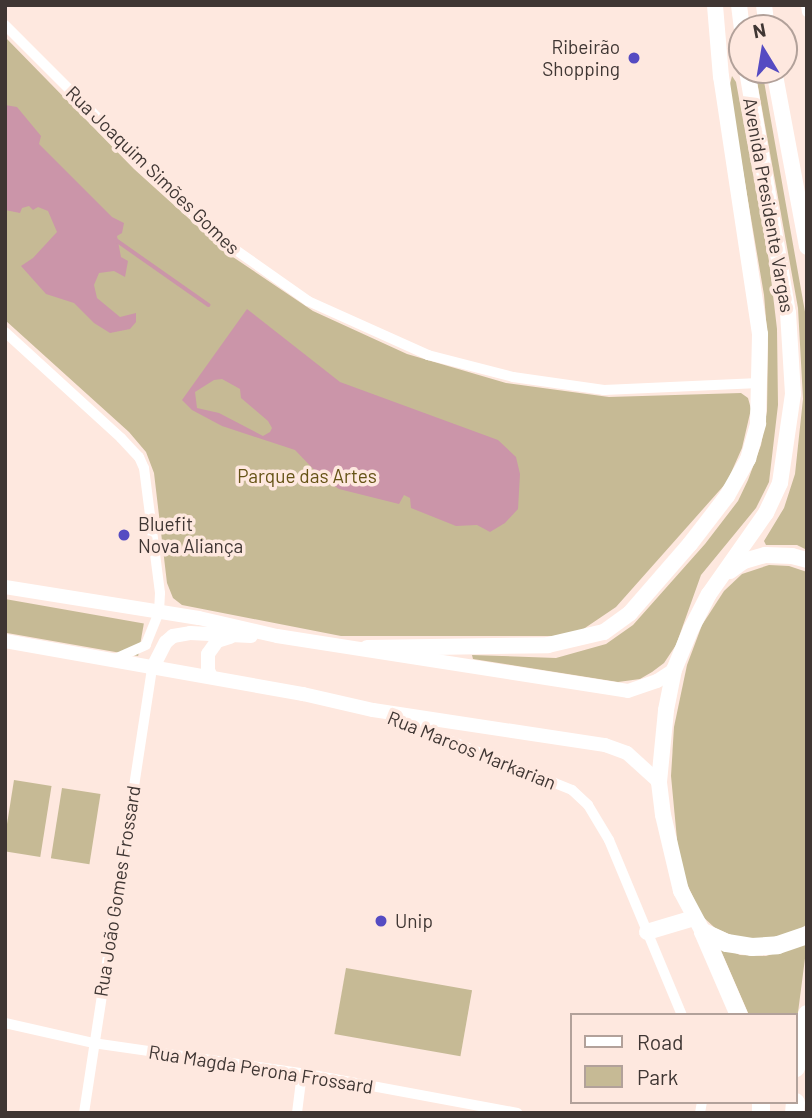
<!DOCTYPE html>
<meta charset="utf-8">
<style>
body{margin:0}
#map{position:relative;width:812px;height:1118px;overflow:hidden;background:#fee8df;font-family:Barlow,sans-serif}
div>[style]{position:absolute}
.green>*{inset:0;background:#c6ba95;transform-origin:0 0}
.water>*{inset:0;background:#cb95a9}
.stream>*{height:3.5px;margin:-1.75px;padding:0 1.75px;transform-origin:1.75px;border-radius:1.75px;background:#cb95a9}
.minor>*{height:10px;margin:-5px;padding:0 5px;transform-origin:5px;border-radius:5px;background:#fff}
.secondary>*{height:14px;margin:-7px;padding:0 7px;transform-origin:7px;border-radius:7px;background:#fff}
.primary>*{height:16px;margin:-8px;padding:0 8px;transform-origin:8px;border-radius:8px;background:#fff}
.trunk>*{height:18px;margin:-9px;padding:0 9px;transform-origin:9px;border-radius:9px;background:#fff}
.motorway>*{height:19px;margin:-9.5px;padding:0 9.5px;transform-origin:9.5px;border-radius:9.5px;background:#fff}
.dots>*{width:19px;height:19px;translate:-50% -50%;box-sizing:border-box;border:4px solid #fee8df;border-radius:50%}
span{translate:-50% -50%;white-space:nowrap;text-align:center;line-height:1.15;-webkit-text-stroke:7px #fee8df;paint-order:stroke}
.poi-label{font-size:19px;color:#3f3633}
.right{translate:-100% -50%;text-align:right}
.left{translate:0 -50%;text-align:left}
.street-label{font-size:19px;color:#3f3633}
.park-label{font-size:19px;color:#655316}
.frame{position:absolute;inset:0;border:7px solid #3f3633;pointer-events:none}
.legend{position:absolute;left:570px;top:1013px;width:228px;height:91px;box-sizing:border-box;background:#fee8df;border:2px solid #b2a19a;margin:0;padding:9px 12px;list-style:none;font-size:21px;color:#3f3633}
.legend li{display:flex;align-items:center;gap:14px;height:35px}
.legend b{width:35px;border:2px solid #b2a19a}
.north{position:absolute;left:728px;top:14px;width:70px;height:70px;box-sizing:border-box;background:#fee8df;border:2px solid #b2a19a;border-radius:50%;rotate:349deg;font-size:19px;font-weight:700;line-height:28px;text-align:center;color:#3f3633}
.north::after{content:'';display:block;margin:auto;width:24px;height:32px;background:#554bc2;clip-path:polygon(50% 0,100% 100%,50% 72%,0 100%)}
</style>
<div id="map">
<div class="green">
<i style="clip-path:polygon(5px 37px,134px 169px,227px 253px,313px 311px,407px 354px,506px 383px,609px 397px,741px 393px,748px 398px,751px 409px,742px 448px,727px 482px,616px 607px,582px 630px,554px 636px,341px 636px,182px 605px,173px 598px,167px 583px,154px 473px,146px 452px,129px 432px,5px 320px)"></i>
<i style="clip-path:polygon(755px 70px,762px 70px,807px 323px,807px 550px,797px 545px,766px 545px,764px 541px,784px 508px,795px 474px,803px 399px,798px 308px)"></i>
<i style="clip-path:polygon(732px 76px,736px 82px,769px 261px,777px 329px,778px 405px,769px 482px,756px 508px,701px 575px,676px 645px,664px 663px,652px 672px,640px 679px,618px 682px,473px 659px,472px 655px,556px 658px,606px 644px,633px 625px,705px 544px,738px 501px,748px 480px,761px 445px,767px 411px,768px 343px,764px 295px,729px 88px)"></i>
<i style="clip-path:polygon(769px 565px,789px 566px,807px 572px,807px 924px,798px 931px,770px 941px,738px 938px,715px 928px,701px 915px,684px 877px,678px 850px,671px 776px,674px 727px,687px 665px,702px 625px,724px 591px,742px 574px)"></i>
<i style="left:5px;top:599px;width:141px;height:33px;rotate:10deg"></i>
<i style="left:14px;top:780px;width:38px;height:72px;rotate:9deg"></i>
<i style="left:62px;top:788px;width:39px;height:71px;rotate:9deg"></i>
<i style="clip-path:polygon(807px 943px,796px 1028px,796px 1015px,749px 1015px,719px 946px,740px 955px,766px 956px)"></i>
<i style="left:346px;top:968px;width:128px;height:67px;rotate:10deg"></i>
</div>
<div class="water">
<i style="clip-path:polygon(5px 105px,17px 107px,41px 136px,39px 144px,112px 217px,124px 223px,122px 233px,117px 236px,121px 257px,128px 261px,125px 277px,114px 271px,99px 273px,94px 285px,97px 298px,120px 317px,136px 313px,136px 322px,130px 329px,110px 333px,94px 323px,74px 303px,46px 294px,21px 266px,33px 258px,57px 232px,48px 211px,38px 207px,33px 210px,29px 206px,22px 208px,20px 213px,5px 210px)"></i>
<i style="clip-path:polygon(evenodd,247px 309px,340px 382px,498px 440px,516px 457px,520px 474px,518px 509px,505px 523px,490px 532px,477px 525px,456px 526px,411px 508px,410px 498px,404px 495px,399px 504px,339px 489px,321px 477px,295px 450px,222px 426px,192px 410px,182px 400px,247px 309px,222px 379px,240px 389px,241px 398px,268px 421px,272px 428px,270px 432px,263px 436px,219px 413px,197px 408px,195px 392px,214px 380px,222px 379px)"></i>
</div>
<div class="stream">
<i style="left:116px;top:240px;width:113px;rotate:35deg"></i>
</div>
<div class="minor">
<i style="left:806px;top:5px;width:7px;rotate:82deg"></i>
<i style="left:5px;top:25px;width:298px;rotate:45deg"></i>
<i style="left:216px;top:236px;width:113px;rotate:35.2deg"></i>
<i style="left:308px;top:301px;width:132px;rotate:24.2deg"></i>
<i style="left:428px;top:355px;width:88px;rotate:14.5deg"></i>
<i style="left:513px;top:377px;width:92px;rotate:8.1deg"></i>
<i style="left:604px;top:390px;width:155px;rotate:-2.6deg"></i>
<i style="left:5px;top:332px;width:157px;rotate:42.4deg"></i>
<i style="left:121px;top:438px;width:26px;rotate:47deg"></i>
<i style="left:139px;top:457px;width:12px;rotate:66deg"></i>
<i style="left:144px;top:468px;width:126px;rotate:82.7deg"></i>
<i style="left:160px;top:593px;width:19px;rotate:93deg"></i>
<i style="left:159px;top:612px;width:35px;rotate:112deg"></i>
<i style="left:146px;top:645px;width:35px;rotate:156deg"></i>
<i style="left:392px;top:717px;width:194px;rotate:22.1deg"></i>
<i style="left:572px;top:790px;width:22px;rotate:43deg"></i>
<i style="left:588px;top:805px;width:41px;rotate:59deg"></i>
<i style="left:609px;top:840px;width:190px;rotate:67.4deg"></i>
<i style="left:5px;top:1023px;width:90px;rotate:12.8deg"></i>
<i style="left:93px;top:1043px;width:211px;rotate:8.2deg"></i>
<i style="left:302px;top:1073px;width:219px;rotate:10.5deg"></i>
<i style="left:84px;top:1113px;width:449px;rotate:-81.3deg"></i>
<i style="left:297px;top:1113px;width:40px;rotate:-82.9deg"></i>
<i style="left:700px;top:1113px;width:11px;rotate:-80deg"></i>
</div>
<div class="secondary">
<i style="left:5px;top:587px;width:196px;rotate:9.1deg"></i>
<i style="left:199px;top:618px;width:80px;rotate:13deg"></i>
<i style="left:277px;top:636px;width:355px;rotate:8.9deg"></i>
<i style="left:628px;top:691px;width:31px;rotate:-19deg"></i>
<i style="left:657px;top:681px;width:20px;rotate:-33deg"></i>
<i style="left:5px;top:641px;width:303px;rotate:10.1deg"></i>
<i style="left:303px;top:694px;width:72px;rotate:12.9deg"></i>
<i style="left:373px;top:710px;width:235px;rotate:8.6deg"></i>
<i style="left:605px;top:745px;width:23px;rotate:20deg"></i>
<i style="left:627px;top:753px;width:43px;rotate:42.2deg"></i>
<i style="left:152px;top:669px;width:30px;rotate:-63deg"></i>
<i style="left:166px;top:642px;width:9px;rotate:-41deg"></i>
<i style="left:173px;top:636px;width:17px;rotate:-10deg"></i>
<i style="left:190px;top:633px;width:61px;rotate:2.8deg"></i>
<i style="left:211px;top:677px;width:8px;rotate:-113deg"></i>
<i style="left:208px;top:670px;width:16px;rotate:-90deg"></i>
<i style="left:208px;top:654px;width:16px;rotate:-55deg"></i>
<i style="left:217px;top:641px;width:14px;rotate:-17deg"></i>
</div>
<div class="primary">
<i style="left:739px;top:5px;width:25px;rotate:83deg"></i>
<i style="left:764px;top:5px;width:23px;rotate:83deg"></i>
<i style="left:774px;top:70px;width:180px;rotate:79.4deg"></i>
<i style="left:730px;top:571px;width:17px;rotate:-36deg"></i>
<i style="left:744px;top:561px;width:22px;rotate:-16deg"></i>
<i style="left:765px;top:555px;width:27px;rotate:2deg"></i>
<i style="left:792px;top:556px;width:16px;rotate:15deg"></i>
<i style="left:367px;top:648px;width:181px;rotate:-0.9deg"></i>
<i style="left:548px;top:645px;width:57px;rotate:-13.1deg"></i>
<i style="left:604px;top:632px;width:32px;rotate:-36deg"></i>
<i style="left:630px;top:613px;width:91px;rotate:-49deg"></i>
<i style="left:690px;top:544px;width:61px;rotate:-52.4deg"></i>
<i style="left:727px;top:496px;width:43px;rotate:-60.4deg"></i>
<i style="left:748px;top:459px;width:37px;rotate:-74deg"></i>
<i style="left:758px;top:423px;width:89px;rotate:-88.7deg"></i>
<i style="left:760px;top:334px;width:260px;rotate:-98.6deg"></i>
<i style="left:721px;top:77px;width:72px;rotate:-94.8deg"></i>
<i style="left:647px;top:932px;width:49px;rotate:-16.6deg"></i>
<i style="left:703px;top:932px;width:47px;rotate:-118.2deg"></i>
<i style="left:681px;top:891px;width:78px;rotate:-103.3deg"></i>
<i style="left:663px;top:815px;width:33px;rotate:-97deg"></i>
<i style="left:659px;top:782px;width:72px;rotate:-84.4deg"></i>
<i style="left:666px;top:710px;width:41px;rotate:-78.7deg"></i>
<i style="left:674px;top:670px;width:44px;rotate:-67.5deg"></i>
<i style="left:691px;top:629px;width:39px;rotate:-63deg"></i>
<i style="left:709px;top:594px;width:99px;rotate:-54.9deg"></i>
<i style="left:766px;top:513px;width:33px;rotate:-65deg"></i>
<i style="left:780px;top:483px;width:90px;rotate:-81.7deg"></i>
<i style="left:793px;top:394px;width:81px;rotate:-93.5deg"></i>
<i style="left:788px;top:313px;width:246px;rotate:-99.6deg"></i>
</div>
<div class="trunk">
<i style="left:703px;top:932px;width:26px;rotate:25deg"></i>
<i style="left:727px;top:943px;width:25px;rotate:9deg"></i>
<i style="left:752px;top:947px;width:26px;rotate:-4deg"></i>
<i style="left:778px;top:945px;width:31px;rotate:-19deg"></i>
<i style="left:703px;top:932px;width:90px;rotate:66.6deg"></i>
<i style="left:796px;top:1068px;width:55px;rotate:-78.5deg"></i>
<i style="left:761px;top:1113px;width:11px;rotate:-90deg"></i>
</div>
<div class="motorway">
<i style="left:794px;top:1113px;width:11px;rotate:-85deg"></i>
</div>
<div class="dots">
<i style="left:634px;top:58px;background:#554bc2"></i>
<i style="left:124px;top:535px;background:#554bc2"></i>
<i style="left:381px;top:921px;background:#554bc2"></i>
</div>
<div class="poi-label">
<span class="right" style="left:620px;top:58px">Ribeirão<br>Shopping</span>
<span class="left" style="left:138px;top:535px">Bluefit<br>Nova Aliança</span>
<span class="left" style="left:395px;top:921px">Unip</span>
</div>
<div class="street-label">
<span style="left:153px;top:170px;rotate:44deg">Rua Joaquim Simões Gomes</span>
<span style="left:769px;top:205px;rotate:80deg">Avenida Presidente Vargas</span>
<span style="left:472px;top:750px;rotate:22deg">Rua Marcos Markarian</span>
<span style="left:117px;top:891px;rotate:-81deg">Rua João Gomes Frossard</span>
<span style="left:261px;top:1069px;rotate:9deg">Rua Magda Perona Frossard</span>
</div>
<div class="park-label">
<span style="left:307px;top:476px">Parque das Artes</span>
</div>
<div class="frame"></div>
<ul class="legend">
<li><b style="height:9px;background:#fff"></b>Road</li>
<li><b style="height:19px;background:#c6ba95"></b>Park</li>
</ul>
<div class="north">N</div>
</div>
